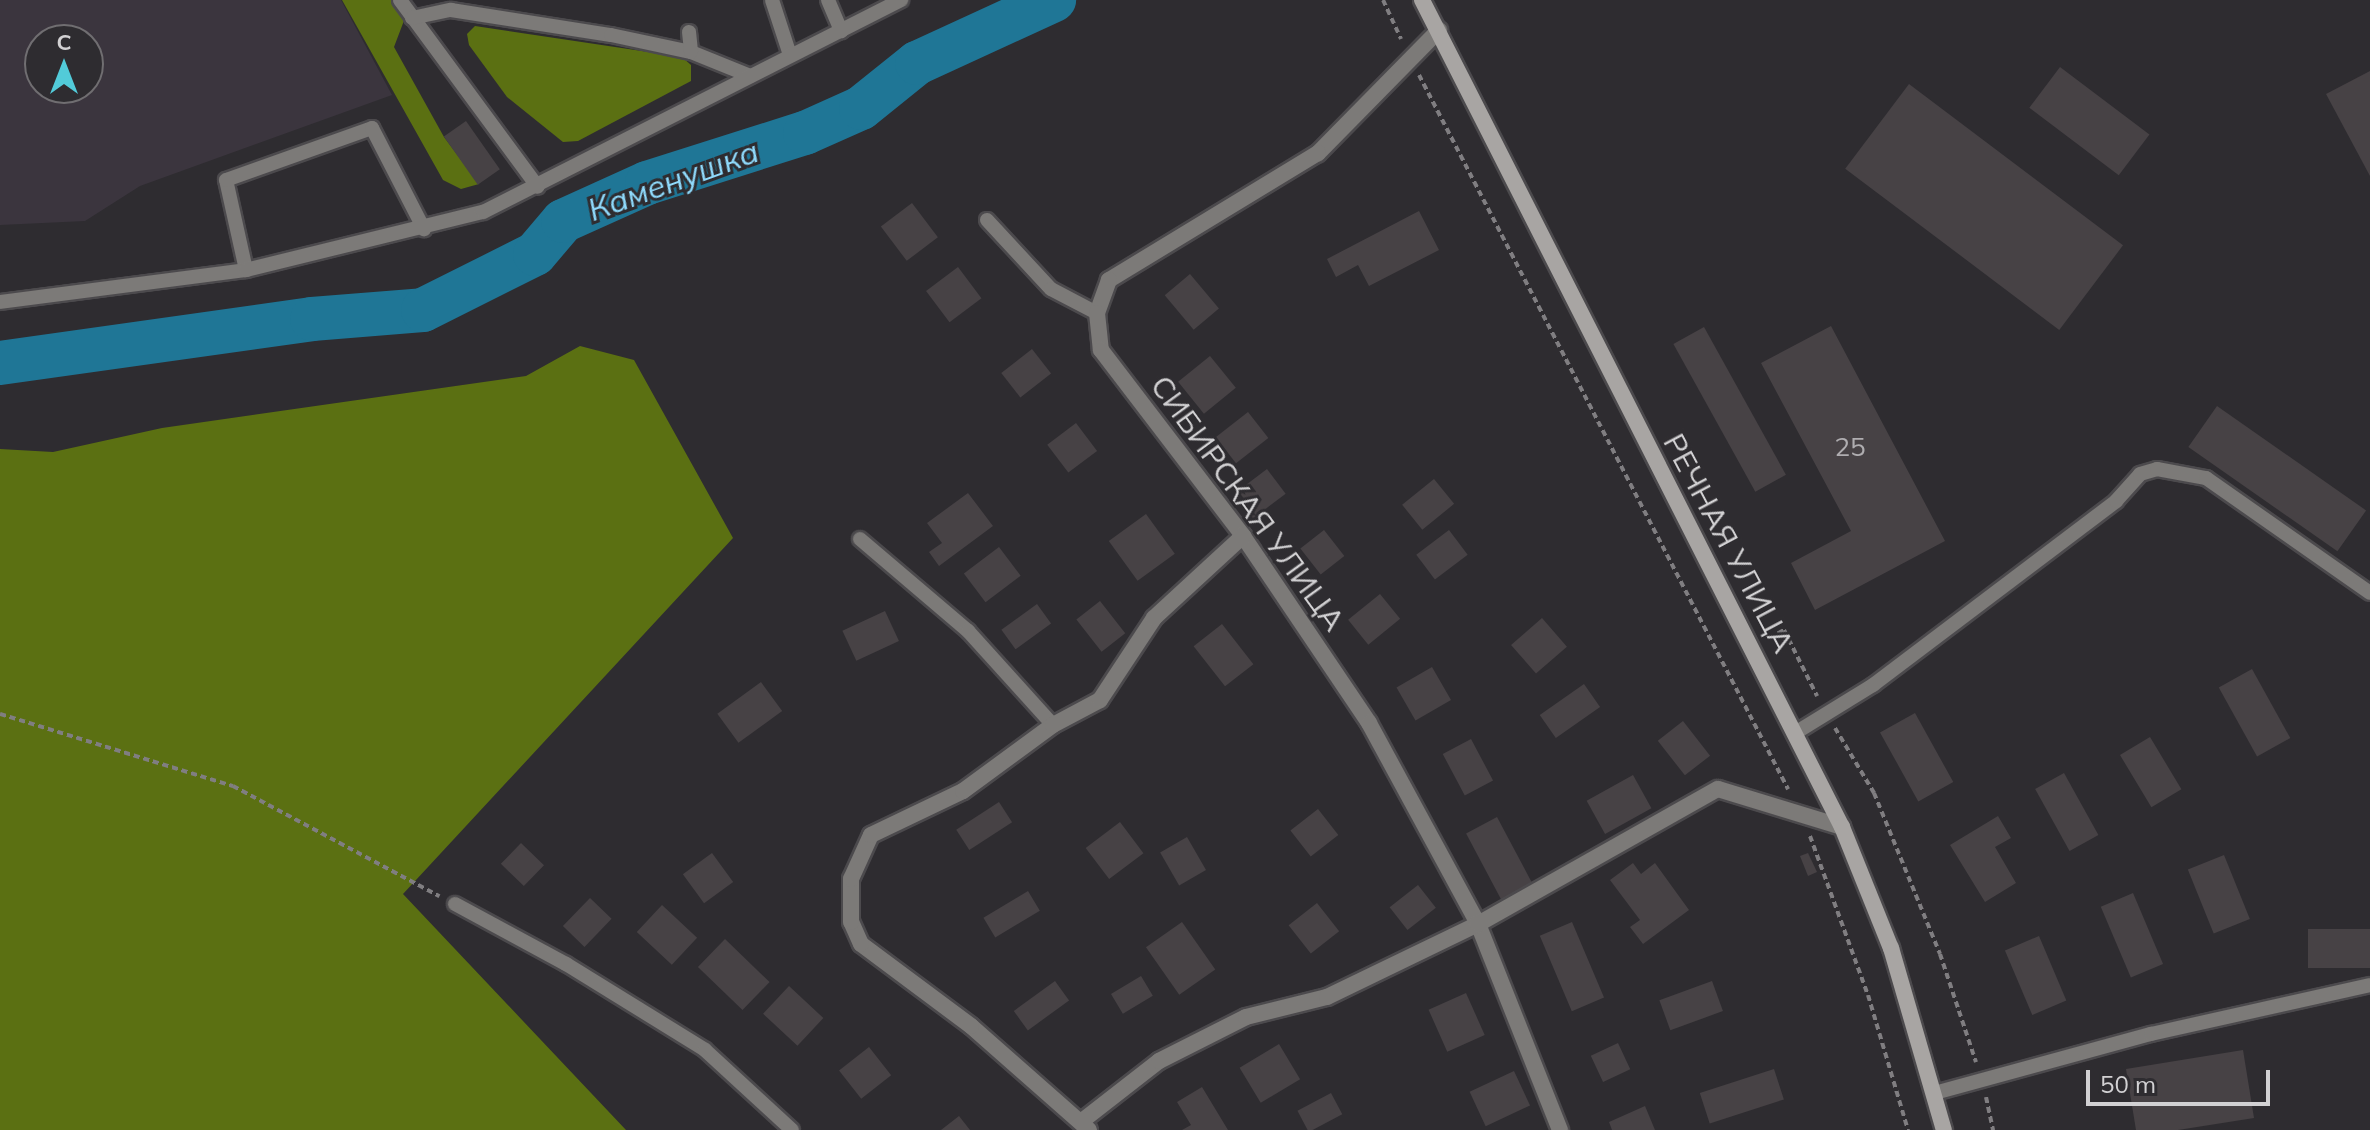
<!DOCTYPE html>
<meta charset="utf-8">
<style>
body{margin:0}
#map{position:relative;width:2370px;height:1130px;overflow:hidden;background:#2e2c30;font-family:Mulish,sans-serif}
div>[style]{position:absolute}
.built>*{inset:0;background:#3b353e}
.forest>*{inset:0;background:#5b7012}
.river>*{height:44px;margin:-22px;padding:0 22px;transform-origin:22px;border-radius:22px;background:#1f7696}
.building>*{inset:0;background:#474245;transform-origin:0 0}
.path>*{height:4px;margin-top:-2px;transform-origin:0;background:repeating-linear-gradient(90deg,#807e81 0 6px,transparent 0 10px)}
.roads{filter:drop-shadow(2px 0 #4c4a4d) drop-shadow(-2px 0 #4c4a4d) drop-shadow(0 2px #4c4a4d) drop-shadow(0 -2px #4c4a4d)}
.lane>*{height:14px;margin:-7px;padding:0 7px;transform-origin:7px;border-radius:7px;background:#7c7a78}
.street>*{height:16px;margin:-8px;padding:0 8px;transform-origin:8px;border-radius:8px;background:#7c7a78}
.secondary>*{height:16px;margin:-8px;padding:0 8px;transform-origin:8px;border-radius:8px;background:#a8a5a3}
span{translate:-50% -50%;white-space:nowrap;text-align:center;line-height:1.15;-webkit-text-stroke:6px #2e2c30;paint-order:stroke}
.number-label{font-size:26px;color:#afadb0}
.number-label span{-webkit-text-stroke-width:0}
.street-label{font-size:30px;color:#d2d1d3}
.water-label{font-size:32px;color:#8fdafc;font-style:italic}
.north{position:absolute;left:24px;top:24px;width:80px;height:80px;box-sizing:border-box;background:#2e2c30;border:2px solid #706e71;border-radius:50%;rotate:0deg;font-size:22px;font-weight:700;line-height:32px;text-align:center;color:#d2d1d3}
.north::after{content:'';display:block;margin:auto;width:28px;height:36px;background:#52cbd9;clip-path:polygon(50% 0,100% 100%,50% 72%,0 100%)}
.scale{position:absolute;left:2086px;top:1070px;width:184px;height:36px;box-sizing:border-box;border:4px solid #d2d1d3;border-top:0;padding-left:10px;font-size:24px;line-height:28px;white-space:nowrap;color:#d2d1d3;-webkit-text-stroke:6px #2e2c30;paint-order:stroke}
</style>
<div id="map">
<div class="built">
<i style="clip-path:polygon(evenodd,0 0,341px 0,392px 95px,140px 186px,85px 221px,0 225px,0 0,40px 40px,88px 40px,88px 88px,40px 88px,40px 40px)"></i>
</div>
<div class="forest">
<i style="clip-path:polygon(342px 0,393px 0,405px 18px,394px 47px,444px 137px,479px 184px,461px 189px,443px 180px)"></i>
<i style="clip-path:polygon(475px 26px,682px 57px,691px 65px,691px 81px,578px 141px,563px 142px,507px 97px,469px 45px,467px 34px)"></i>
<i style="clip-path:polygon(580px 346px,634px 360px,733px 538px,403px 894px,626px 1130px,0 1130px,0 449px,53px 452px,162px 428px,526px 376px)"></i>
</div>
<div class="river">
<i style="left:0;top:363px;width:315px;rotate:-8deg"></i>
<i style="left:312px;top:319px;width:111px;rotate:-4.6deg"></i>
<i style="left:423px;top:310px;width:125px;rotate:-26.6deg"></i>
<i style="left:535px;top:254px;width:43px;rotate:-49.7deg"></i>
<i style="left:563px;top:221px;width:92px;rotate:-24.3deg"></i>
<i style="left:647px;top:183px;width:166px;rotate:-17.6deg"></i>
<i style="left:805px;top:133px;width:61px;rotate:-24.1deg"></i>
<i style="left:861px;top:108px;width:72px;rotate:-38.8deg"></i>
<i style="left:917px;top:63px;width:151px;rotate:-24.7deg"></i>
</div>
<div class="building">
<i style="left:2060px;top:67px;width:112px;height:51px;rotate:37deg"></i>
<i style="clip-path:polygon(2370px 71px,2370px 176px,2326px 94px)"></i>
<i style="left:1909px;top:84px;width:268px;height:106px;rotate:37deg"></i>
<i style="left:466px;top:121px;width:59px;height:27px;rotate:55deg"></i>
<i style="left:912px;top:203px;width:43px;height:39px;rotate:53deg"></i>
<i style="clip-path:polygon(1419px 211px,1439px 250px,1369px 286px,1358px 265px,1336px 277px,1327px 259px)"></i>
<i style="left:958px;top:267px;width:39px;height:40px;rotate:53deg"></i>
<i style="left:1190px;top:274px;width:45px;height:33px;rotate:50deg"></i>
<i style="clip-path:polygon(1831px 326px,1945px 541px,1815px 610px,1791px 563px,1851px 531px,1761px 363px)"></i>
<i style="left:1704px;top:327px;width:169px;height:35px;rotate:61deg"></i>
<i style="left:1032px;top:349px;width:31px;height:39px;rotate:52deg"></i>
<i style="left:1210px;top:356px;width:41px;height:41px;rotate:51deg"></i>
<i style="left:2217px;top:406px;width:182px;height:50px;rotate:35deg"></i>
<i style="left:1248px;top:412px;width:33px;height:41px;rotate:52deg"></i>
<i style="left:1076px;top:423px;width:35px;height:36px;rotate:53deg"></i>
<i style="left:1267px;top:469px;width:31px;height:41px;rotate:53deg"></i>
<i style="left:1434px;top:479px;width:32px;height:41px;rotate:51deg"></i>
<i style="clip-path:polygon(968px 493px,993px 526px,939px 566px,929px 552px,942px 543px,927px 523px)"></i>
<i style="left:1146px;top:514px;width:49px;height:46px;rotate:54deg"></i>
<i style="left:1324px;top:530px;width:33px;height:30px;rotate:52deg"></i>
<i style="left:1449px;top:530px;width:31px;height:41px;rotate:53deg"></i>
<i style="left:999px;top:547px;width:36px;height:44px;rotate:53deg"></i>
<i style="left:1380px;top:594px;width:32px;height:41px;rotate:51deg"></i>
<i style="left:1100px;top:601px;width:41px;height:30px;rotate:52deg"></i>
<i style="left:1037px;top:604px;width:24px;height:44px;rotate:54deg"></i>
<i style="left:885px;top:611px;width:33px;height:47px;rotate:65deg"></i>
<i style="left:1542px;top:618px;width:38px;height:41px;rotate:49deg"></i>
<i style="left:1222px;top:624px;width:51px;height:36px;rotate:52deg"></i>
<i style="left:1432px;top:667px;width:38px;height:41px;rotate:60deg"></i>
<i style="left:2252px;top:669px;width:79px;height:38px;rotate:61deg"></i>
<i style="left:761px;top:682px;width:36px;height:54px;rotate:54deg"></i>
<i style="left:1584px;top:684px;width:28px;height:54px;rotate:55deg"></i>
<i style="left:1915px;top:713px;width:79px;height:40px;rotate:61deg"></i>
<i style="left:1683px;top:721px;width:44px;height:32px;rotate:52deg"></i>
<i style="left:2150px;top:737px;width:61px;height:35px;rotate:59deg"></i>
<i style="left:1471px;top:739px;width:47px;height:32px;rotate:62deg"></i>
<i style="left:2064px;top:773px;width:71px;height:33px;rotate:61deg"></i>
<i style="left:1633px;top:775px;width:38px;height:53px;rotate:61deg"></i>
<i style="left:999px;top:802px;width:24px;height:51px;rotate:57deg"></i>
<i style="left:1318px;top:809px;width:33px;height:35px;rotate:52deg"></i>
<i style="clip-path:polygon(1998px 816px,2011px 838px,1995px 847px,2016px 883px,1985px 902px,1950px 845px)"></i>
<i style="left:1497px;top:817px;width:75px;height:35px;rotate:62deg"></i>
<i style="left:1120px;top:822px;width:39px;height:43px;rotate:53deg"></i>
<i style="left:1187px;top:837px;width:38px;height:31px;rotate:60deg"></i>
<i style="left:521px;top:843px;width:32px;height:29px;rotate:44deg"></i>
<i style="left:712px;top:853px;width:36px;height:36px;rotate:54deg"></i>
<i style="clip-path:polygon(1808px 853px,1817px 872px,1808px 876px,1800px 856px)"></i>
<i style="left:2224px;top:855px;width:69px;height:39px;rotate:68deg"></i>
<i style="clip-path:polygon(1633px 863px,1641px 874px,1655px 863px,1689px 910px,1643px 944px,1630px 927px,1640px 920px,1610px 880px)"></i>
<i style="left:1418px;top:885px;width:29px;height:36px;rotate:52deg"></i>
<i style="left:1028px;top:891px;width:23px;height:52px;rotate:59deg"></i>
<i style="left:2133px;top:893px;width:77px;height:35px;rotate:67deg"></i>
<i style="left:590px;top:898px;width:30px;height:39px;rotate:44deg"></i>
<i style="left:1317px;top:903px;width:36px;height:36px;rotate:52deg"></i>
<i style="left:662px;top:905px;width:48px;height:37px;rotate:43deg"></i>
<i style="left:1182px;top:922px;width:58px;height:44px;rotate:55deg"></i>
<i style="left:1572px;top:922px;width:82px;height:35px;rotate:67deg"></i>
<i style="left:2370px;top:929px;width:39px;height:62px;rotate:90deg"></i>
<i style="left:2039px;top:936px;width:70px;height:37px;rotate:67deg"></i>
<i style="left:725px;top:939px;width:62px;height:39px;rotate:44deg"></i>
<i style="left:1141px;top:976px;width:23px;height:35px;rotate:59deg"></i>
<i style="left:1055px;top:981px;width:24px;height:51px;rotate:54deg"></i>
<i style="left:1712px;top:981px;width:32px;height:56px;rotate:70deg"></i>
<i style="left:789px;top:986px;width:47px;height:38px;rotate:43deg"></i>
<i style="left:1466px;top:993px;width:46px;height:41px;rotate:66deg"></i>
<i style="left:1618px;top:1043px;width:29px;height:30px;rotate:65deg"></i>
<i style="left:1279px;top:1044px;width:41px;height:46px;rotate:59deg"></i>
<i style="left:869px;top:1047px;width:36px;height:38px;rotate:52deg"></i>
<i style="clip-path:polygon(2243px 1050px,2254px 1118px,2178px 1130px,2136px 1130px,2126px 1069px)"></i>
<i style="left:1774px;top:1069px;width:32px;height:78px;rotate:72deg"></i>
<i style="left:1514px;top:1071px;width:38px;height:49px;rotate:65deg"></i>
<i style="clip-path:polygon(1202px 1087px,1228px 1130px,1182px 1130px,1191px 1125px,1177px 1102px)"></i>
<i style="left:1331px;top:1093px;width:24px;height:38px;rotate:62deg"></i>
<i style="clip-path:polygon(1645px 1106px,1655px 1130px,1612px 1130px,1609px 1122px)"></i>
<i style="clip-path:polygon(959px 1116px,970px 1130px,941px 1130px)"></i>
</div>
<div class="path">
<i style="left:1383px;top:0;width:43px;rotate:65.2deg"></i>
<i style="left:1419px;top:75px;width:804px;rotate:62.67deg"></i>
<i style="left:1769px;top:638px;width:17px;rotate:-28deg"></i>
<i style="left:1784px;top:630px;width:74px;rotate:63.4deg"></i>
<i style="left:0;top:714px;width:244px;rotate:17.2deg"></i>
<i style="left:233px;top:786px;width:234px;rotate:28.1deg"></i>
<i style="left:1835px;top:728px;width:76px;rotate:59deg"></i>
<i style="left:1874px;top:793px;width:174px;rotate:67.7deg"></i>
<i style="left:1940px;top:954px;width:114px;rotate:71.6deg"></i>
<i style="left:1810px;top:836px;width:169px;rotate:70deg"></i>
<i style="left:1868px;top:995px;width:141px;rotate:73.5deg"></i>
<i style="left:1986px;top:1097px;width:34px;rotate:78deg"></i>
</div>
<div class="roads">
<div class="lane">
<i style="left:400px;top:0;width:232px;rotate:53.6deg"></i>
<i style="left:772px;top:0;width:58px;rotate:71.9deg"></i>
<i style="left:828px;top:0;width:34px;rotate:67deg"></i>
<i style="left:412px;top:18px;width:40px;rotate:-12deg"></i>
<i style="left:451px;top:10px;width:162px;rotate:8.9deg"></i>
<i style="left:611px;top:35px;width:82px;rotate:12deg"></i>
<i style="left:691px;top:52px;width:64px;rotate:22.1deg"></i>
<i style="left:689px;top:32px;width:20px;rotate:84deg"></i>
<i style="left:987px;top:220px;width:94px;rotate:47.2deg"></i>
<i style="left:1051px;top:289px;width:52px;rotate:27.6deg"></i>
<i style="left:246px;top:270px;width:92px;rotate:-102.5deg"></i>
<i style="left:226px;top:180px;width:155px;rotate:-19.6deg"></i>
<i style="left:372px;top:128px;width:114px;rotate:62.8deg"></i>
<i style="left:0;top:302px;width:248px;rotate:-7.4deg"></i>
<i style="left:246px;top:270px;width:244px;rotate:-13.8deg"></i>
<i style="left:483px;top:212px;width:469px;rotate:-26.9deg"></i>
<i style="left:860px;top:539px;width:142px;rotate:40.4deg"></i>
<i style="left:968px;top:631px;width:127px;rotate:47.9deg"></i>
<i style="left:1795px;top:733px;width:92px;rotate:-31.6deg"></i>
<i style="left:1873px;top:685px;width:305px;rotate:-37.1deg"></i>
<i style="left:2116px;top:501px;width:36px;rotate:-48deg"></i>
<i style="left:2140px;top:474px;width:18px;rotate:-16deg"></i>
<i style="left:2157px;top:469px;width:50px;rotate:10.4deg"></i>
<i style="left:2206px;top:478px;width:200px;rotate:35deg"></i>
<i style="left:455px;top:904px;width:126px;rotate:28.4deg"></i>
<i style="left:566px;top:964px;width:163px;rotate:31.7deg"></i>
<i style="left:705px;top:1050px;width:118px;rotate:42.6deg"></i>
<i style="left:1935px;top:1093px;width:224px;rotate:-15.3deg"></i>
<i style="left:2151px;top:1034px;width:224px;rotate:-12.6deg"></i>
</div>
<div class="street">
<i style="left:1439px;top:30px;width:173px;rotate:134.5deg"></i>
<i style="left:1318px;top:153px;width:245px;rotate:148.7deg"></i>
<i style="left:1109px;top:280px;width:35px;rotate:110deg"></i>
<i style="left:1097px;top:313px;width:37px;rotate:84deg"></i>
<i style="left:1101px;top:350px;width:234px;rotate:52.6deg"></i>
<i style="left:1243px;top:536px;width:225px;rotate:56deg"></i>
<i style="left:1369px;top:723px;width:229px;rotate:61.5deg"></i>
<i style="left:1478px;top:924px;width:222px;rotate:68.3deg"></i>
<i style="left:1082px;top:1121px;width:98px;rotate:-37.9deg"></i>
<i style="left:1159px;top:1061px;width:97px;rotate:-26.8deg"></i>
<i style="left:1246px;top:1017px;width:83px;rotate:-13.9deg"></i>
<i style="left:1327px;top:997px;width:168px;rotate:-25.8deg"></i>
<i style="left:1478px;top:924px;width:275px;rotate:-29.4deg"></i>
<i style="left:1718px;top:789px;width:130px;rotate:17deg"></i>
<i style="left:1089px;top:1130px;width:157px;rotate:-138.6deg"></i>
<i style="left:971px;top:1026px;width:137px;rotate:-143.3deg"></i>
<i style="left:861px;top:944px;width:24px;rotate:-114deg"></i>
<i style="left:851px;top:922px;width:43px;rotate:-90deg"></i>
<i style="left:851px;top:879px;width:48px;rotate:-65.6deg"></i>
<i style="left:871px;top:835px;width:102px;rotate:-25.6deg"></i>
<i style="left:963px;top:791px;width:112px;rotate:-36.3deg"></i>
<i style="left:1053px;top:725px;width:53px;rotate:-28deg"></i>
<i style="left:1100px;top:700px;width:98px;rotate:-56.6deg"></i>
<i style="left:1154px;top:618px;width:121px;rotate:-42.7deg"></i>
</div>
<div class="secondary">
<i style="left:1422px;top:0;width:928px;rotate:63.08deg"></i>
<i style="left:1842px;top:827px;width:131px;rotate:68deg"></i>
<i style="left:1891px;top:948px;width:190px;rotate:73.8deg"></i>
</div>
</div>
<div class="number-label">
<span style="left:1850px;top:447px">25</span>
</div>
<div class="street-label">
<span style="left:1248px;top:503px;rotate:54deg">СИБИРСКАЯ УЛИЦА</span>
<span style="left:1729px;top:543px;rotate:62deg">РЕЧНАЯ УЛИЦА</span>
</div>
<div class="water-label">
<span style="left:673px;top:180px;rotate:-20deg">Каменушка</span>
</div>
<div class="north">С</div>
<div class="scale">50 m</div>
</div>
